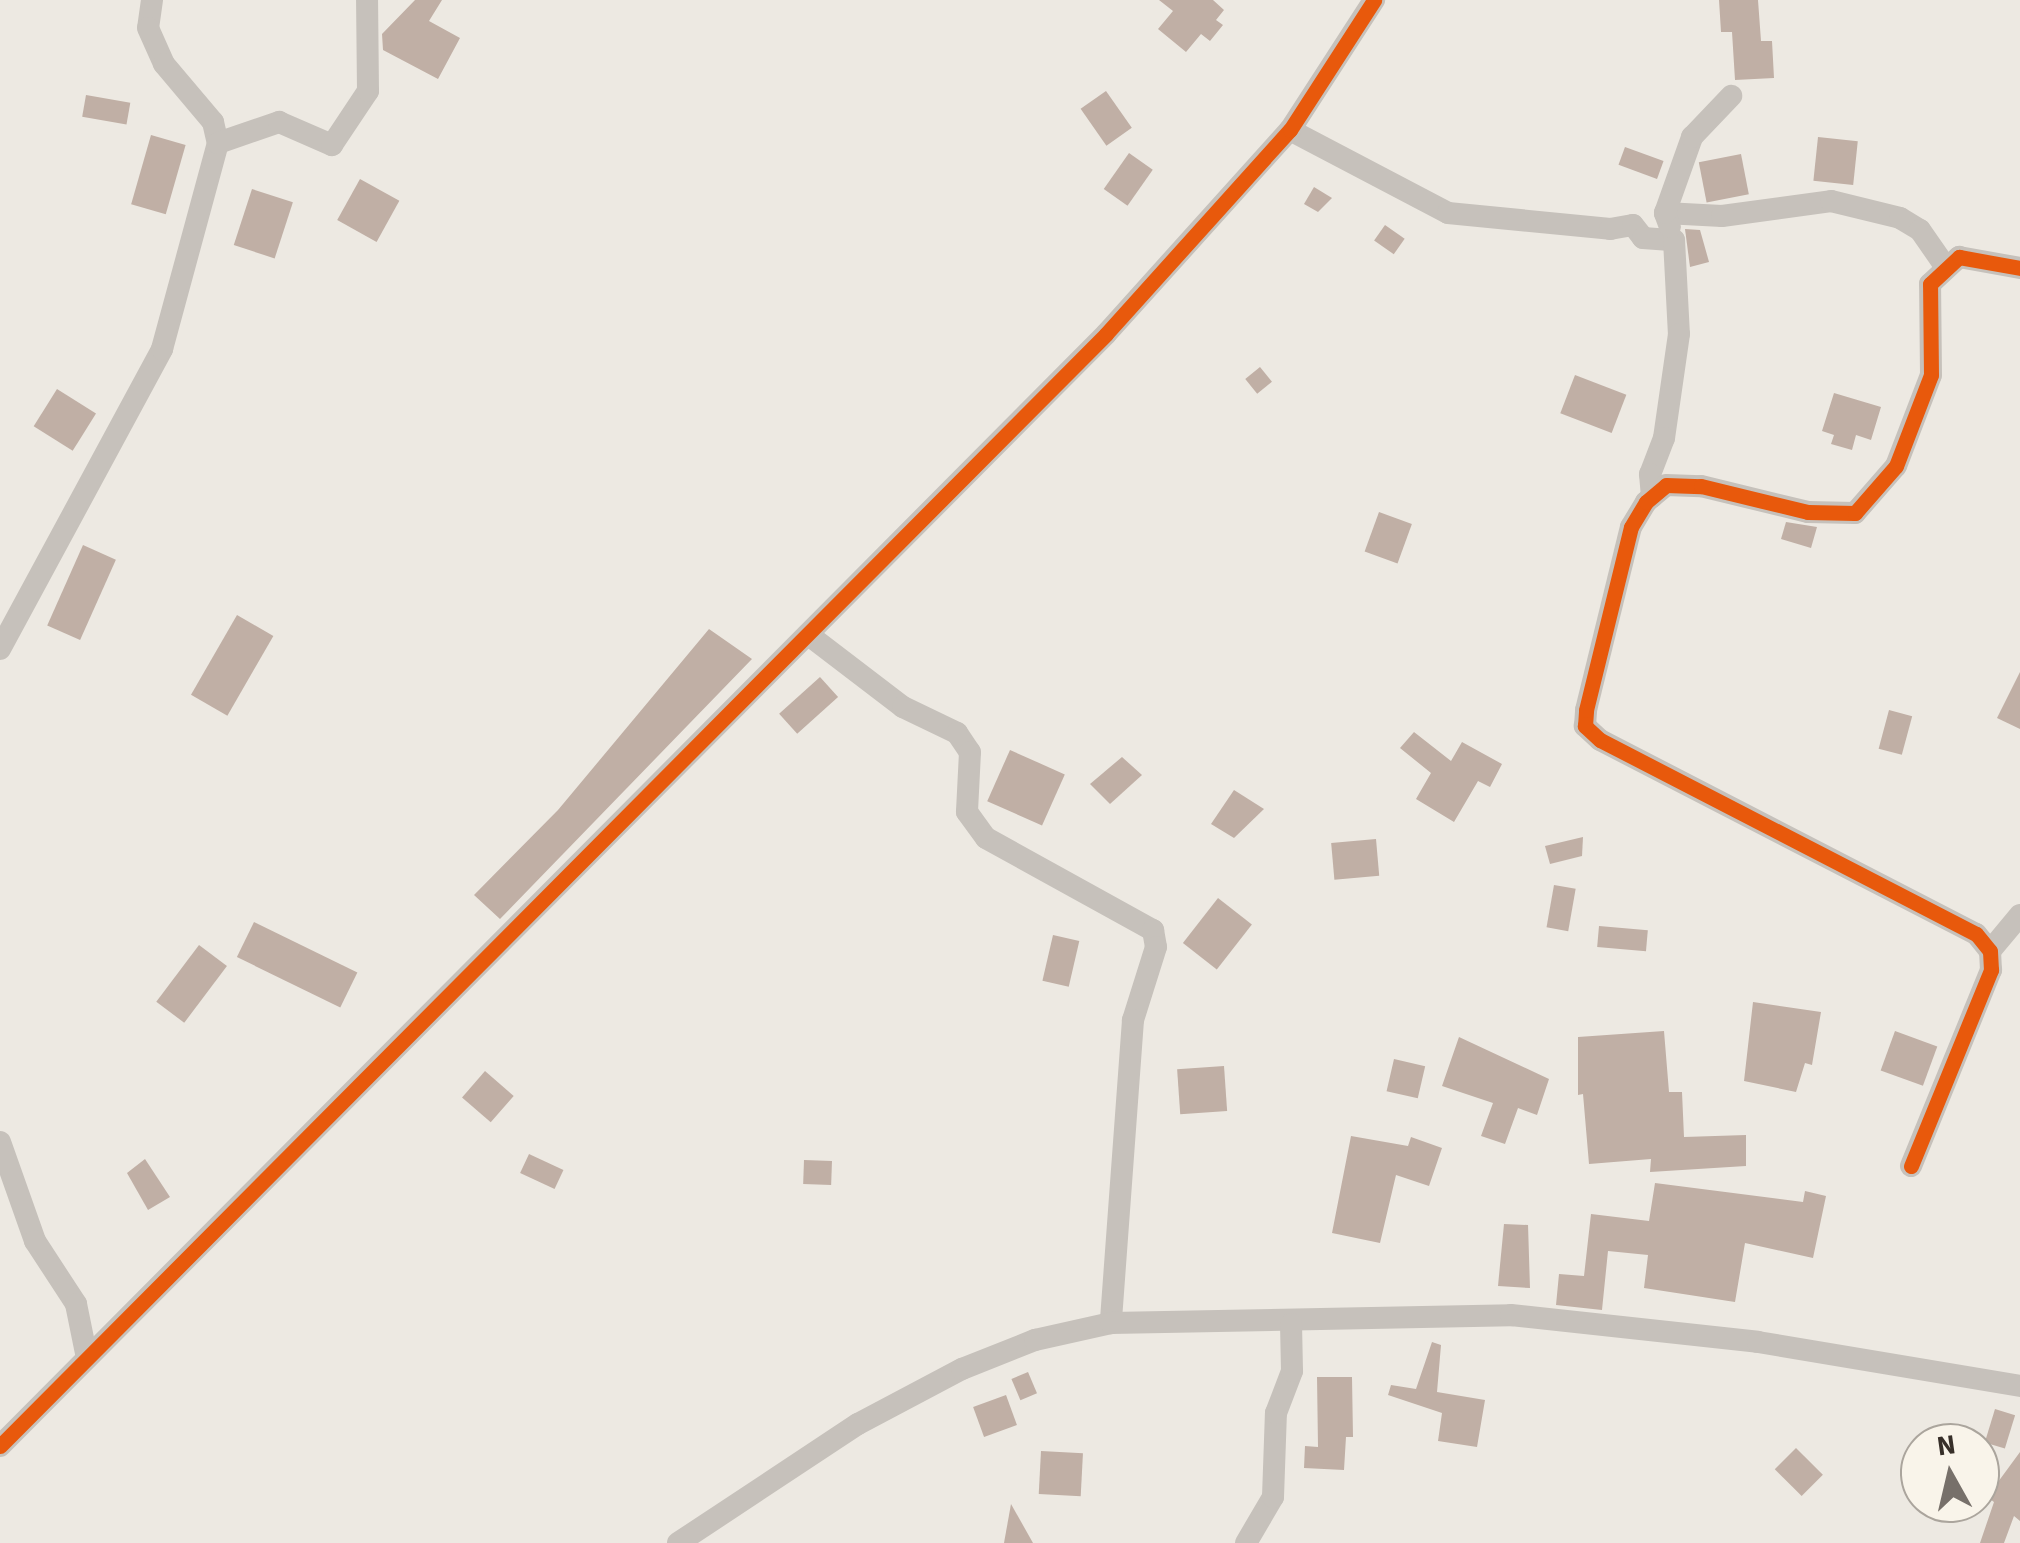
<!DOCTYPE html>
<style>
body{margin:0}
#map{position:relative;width:2020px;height:1543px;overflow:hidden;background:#ede9e2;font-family:"Source Sans 3",sans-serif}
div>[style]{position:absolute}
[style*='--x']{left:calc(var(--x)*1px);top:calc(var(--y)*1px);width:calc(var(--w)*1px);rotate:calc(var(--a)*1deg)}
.building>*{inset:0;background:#c0afa5;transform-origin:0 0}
.minor>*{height:22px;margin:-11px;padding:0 11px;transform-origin:11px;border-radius:11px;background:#c6c1bb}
.cycleway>*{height:15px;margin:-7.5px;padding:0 7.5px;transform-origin:7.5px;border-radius:7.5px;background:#e8590c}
span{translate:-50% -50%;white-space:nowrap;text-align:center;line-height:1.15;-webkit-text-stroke:10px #f9f4ea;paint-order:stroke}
.north{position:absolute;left:1900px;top:1423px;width:100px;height:100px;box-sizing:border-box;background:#f9f4ea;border:2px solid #aba59d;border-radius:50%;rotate:352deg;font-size:28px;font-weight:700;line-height:40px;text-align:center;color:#372f29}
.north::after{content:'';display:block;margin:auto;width:35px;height:45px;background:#77706a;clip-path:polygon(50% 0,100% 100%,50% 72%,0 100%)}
</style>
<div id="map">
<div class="building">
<div style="clip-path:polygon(415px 0,442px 0,429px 21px,460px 38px,438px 79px,383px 50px,382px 34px)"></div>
<div style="clip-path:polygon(1159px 0,1213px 0,1224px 10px,1216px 20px,1223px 25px,1210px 41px,1201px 34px,1186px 52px,1158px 29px,1173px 11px)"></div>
<div style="clip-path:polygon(1719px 0,1758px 0,1761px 41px,1772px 41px,1774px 78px,1735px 80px,1732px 32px,1721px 32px)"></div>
<div style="left:1106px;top:91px;width:45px;height:31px;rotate:55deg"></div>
<div style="left:86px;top:95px;width:45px;height:22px;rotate:10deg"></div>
<div style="left:151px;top:135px;width:36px;height:72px;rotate:16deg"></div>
<div style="left:1818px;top:137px;width:40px;height:44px;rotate:6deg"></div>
<div style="left:1625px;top:147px;width:41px;height:19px;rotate:20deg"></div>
<div style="left:1129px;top:153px;width:29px;height:44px;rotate:35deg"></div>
<div style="left:1741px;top:154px;width:41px;height:43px;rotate:79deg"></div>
<div style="left:360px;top:179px;width:45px;height:47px;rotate:29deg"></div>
<div style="clip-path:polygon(1314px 187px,1332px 198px,1318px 212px,1304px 204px)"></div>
<div style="left:252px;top:189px;width:43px;height:59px;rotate:18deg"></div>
<div style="left:1385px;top:225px;width:24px;height:19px;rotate:35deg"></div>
<div style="clip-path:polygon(1685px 229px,1700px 230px,1709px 262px,1690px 267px)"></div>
<div style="left:1260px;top:367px;width:19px;height:19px;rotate:51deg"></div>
<div style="left:1575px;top:375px;width:55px;height:41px;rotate:21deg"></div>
<div style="left:57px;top:389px;width:46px;height:44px;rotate:32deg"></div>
<div style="clip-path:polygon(1834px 393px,1881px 407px,1871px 440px,1856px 435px,1852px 450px,1831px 444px,1834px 435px,1822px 431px)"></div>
<div style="left:1379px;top:512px;width:35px;height:42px;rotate:20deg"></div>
<div style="clip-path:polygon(1786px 522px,1817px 527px,1811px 548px,1781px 539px)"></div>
<div style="left:83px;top:545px;width:36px;height:88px;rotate:24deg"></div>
<div style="left:237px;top:615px;width:42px;height:92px;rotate:30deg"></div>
<div style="clip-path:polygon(709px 629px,752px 659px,500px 919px,474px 895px,558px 810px)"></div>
<div style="clip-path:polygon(2020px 672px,2020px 729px,1997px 718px)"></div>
<div style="left:820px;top:677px;width:27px;height:55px;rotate:48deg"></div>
<div style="left:1889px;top:710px;width:24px;height:40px;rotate:15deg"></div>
<div style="clip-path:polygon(1414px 732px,1451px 761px,1462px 742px,1502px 764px,1490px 787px,1478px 781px,1454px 822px,1416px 799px,1431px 773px,1400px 748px)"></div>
<div style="left:1010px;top:750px;width:60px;height:56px;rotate:24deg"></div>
<div style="clip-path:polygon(1122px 757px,1142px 775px,1110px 804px,1090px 784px)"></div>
<div style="clip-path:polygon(1234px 790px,1264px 809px,1234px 838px,1211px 824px)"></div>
<div style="clip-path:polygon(1583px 837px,1582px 856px,1550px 864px,1545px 846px)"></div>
<div style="left:1376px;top:839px;width:37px;height:45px;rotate:85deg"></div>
<div style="left:1554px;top:885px;width:22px;height:43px;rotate:10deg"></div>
<div style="left:1218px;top:898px;width:43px;height:57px;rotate:38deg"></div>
<div style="left:254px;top:922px;width:115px;height:39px;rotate:26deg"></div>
<div style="left:1599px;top:926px;width:49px;height:21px;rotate:5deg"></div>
<div style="left:1053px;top:935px;width:27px;height:47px;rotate:13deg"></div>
<div style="left:199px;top:945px;width:35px;height:71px;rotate:37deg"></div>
<div style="clip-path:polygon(1753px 1002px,1821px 1012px,1812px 1065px,1805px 1063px,1796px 1092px,1744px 1081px)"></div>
<div style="clip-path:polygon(1664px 1031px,1669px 1092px,1682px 1092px,1684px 1137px,1746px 1135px,1746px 1166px,1650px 1172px,1651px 1159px,1589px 1164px,1583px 1094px,1578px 1095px,1578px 1037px)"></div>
<div style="left:1895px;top:1031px;width:45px;height:42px;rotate:20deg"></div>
<div style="clip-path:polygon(1459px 1037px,1549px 1079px,1537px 1115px,1518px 1108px,1505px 1144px,1481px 1136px,1493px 1103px,1442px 1086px)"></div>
<div style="left:1394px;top:1059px;width:32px;height:33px;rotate:13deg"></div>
<div style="left:1224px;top:1066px;width:45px;height:47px;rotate:86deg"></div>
<div style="left:485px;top:1071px;width:38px;height:35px;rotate:41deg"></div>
<div style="clip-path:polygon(1351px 1136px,1408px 1146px,1411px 1137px,1442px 1148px,1429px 1186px,1396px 1175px,1380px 1243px,1332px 1233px)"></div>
<div style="left:529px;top:1154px;width:38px;height:21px;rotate:25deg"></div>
<div style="clip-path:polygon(145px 1159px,170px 1197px,148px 1210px,127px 1173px)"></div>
<div style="left:804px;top:1160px;width:28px;height:24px;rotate:2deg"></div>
<div style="clip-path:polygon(1655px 1183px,1803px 1202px,1805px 1191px,1826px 1196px,1813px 1258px,1745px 1243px,1735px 1302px,1644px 1288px,1648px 1255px,1608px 1251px,1602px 1310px,1556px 1305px,1559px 1274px,1584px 1276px,1591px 1214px,1649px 1221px)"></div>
<div style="clip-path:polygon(1504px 1224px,1528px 1225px,1530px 1288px,1498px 1286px)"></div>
<div style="clip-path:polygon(1432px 1342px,1441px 1345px,1437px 1392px,1485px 1400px,1477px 1447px,1438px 1441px,1442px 1413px,1388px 1395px,1391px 1385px,1416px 1389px)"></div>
<div style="left:1028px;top:1372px;width:23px;height:18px;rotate:67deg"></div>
<div style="clip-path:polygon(1317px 1377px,1352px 1377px,1353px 1437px,1346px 1437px,1344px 1470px,1304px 1468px,1305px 1446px,1318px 1447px)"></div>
<div style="left:1006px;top:1395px;width:32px;height:35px;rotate:70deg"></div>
<div style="left:1995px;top:1409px;width:21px;height:35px;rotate:17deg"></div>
<div style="left:1796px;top:1448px;width:38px;height:30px;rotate:45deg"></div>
<div style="left:1041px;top:1451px;width:42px;height:43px;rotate:3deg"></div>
<div style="clip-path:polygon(2020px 1452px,2020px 1521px,2014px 1516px,2004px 1543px,1980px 1543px,1994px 1502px,1987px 1497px)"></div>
<div style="clip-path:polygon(1011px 1504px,1033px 1543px,1004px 1543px)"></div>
</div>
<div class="minor">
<div style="--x:152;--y:0;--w:28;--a:98"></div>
<div style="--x:148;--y:28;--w:39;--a:66"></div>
<div style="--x:164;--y:64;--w:76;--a:49.8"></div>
<div style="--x:213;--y:122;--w:22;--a:77"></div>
<div style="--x:1290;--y:130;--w:178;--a:27.7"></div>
<div style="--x:1448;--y:213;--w:163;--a:5.6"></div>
<div style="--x:1610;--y:229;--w:23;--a:-10"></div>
<div style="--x:1633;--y:225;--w:16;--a:52"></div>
<div style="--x:1643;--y:238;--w:31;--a:4"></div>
<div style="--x:1674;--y:240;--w:94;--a:87"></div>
<div style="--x:1679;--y:334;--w:105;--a:98.2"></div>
<div style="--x:1664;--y:438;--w:39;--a:111"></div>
<div style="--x:1650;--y:474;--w:23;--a:85"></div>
<div style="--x:1665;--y:213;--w:57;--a:3"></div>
<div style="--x:1722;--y:216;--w:110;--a:-7.8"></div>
<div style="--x:1831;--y:201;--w:71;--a:13.8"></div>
<div style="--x:1900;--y:218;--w:23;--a:31"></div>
<div style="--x:1920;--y:230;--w:44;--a:55.2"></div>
<div style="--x:1670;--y:227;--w:15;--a:-110"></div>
<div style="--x:1665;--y:213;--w:81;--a:-70.4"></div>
<div style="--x:1692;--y:137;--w:57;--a:-46.4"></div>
<div style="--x:810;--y:636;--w:117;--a:37.4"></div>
<div style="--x:903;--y:707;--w:60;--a:25.7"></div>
<div style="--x:957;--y:733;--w:23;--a:56"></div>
<div style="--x:970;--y:752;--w:60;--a:92.9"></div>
<div style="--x:967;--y:812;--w:32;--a:54"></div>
<div style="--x:986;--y:838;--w:191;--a:28.9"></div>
<div style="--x:1153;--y:930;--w:17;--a:80"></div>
<div style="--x:1156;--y:947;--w:77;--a:107.5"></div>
<div style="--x:1133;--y:1020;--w:304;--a:94.2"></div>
<div style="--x:0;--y:649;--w:341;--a:-61.6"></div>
<div style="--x:162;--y:349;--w:213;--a:-74.8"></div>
<div style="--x:218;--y:143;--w:65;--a:-19"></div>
<div style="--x:279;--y:122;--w:58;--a:23.5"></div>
<div style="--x:332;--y:145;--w:65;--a:-56.3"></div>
<div style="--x:368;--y:91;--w:91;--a:-90.6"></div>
<div style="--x:1990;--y:951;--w:47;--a:-50.2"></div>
<div style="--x:0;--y:1142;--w:105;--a:70.5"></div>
<div style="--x:35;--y:1241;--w:75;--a:56.9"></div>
<div style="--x:76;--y:1304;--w:55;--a:78.5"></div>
<div style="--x:1911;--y:1166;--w:212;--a:-67.8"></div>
<div style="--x:1991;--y:970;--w:19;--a:-93"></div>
<div style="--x:1990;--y:951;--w:22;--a:-129"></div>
<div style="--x:1976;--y:934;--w:423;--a:-152.7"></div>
<div style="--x:1600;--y:740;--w:21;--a:-137"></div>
<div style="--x:1585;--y:726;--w:16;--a:-86"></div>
<div style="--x:1586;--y:710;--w:188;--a:-76.2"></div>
<div style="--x:1631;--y:527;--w:29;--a:-59"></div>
<div style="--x:1646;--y:502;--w:26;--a:-40"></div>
<div style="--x:1666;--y:485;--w:35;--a:2"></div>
<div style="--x:1701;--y:486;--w:110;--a:13.7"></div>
<div style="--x:1808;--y:512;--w:47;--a:1.2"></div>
<div style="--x:1855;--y:513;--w:62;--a:-48.9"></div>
<div style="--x:1896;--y:466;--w:97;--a:-69"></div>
<div style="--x:1931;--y:375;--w:91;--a:-90.6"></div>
<div style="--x:1930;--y:284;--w:40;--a:-43"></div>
<div style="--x:1959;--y:257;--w:62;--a:10.2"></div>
<div style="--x:0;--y:1446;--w:1568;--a:-45.15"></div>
<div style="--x:1106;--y:334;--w:275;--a:-48"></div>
<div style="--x:1290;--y:130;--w:155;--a:-57.1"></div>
<div style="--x:678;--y:1543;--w:216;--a:-33.5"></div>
<div style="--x:858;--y:1424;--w:118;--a:-27.9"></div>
<div style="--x:962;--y:1369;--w:79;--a:-21.7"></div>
<div style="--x:1035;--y:1340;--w:78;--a:-12.6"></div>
<div style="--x:1111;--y:1323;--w:400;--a:-1.1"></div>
<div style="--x:1511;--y:1315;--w:248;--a:6.2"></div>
<div style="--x:1758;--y:1342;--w:266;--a:9.5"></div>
<div style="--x:1246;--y:1543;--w:53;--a:-59.6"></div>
<div style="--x:1273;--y:1497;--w:84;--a:-88"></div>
<div style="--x:1276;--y:1413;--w:45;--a:-69.1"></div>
<div style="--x:1292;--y:1371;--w:47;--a:-91.2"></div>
</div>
<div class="cycleway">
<div style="--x:1911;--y:1166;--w:212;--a:-67.8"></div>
<div style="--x:1991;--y:970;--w:19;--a:-93"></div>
<div style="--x:1990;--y:951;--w:22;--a:-129"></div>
<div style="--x:1976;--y:934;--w:423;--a:-152.7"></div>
<div style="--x:1600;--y:740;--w:21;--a:-137"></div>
<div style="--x:1585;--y:726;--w:16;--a:-86"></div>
<div style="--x:1586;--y:710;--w:188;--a:-76.2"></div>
<div style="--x:1631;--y:527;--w:29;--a:-59"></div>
<div style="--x:1646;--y:502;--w:26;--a:-40"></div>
<div style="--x:1666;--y:485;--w:35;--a:2"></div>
<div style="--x:1701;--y:486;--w:110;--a:13.7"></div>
<div style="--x:1808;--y:512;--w:47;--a:1.2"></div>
<div style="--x:1855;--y:513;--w:62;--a:-48.9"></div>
<div style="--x:1896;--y:466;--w:97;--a:-69"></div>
<div style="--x:1931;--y:375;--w:91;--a:-90.6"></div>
<div style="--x:1930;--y:284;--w:40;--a:-43"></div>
<div style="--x:1959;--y:257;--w:62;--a:10.2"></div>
<div style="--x:0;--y:1446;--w:1568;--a:-45.15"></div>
<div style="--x:1106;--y:334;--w:275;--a:-48"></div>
<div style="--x:1290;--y:130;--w:155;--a:-57.1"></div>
</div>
<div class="north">N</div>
</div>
